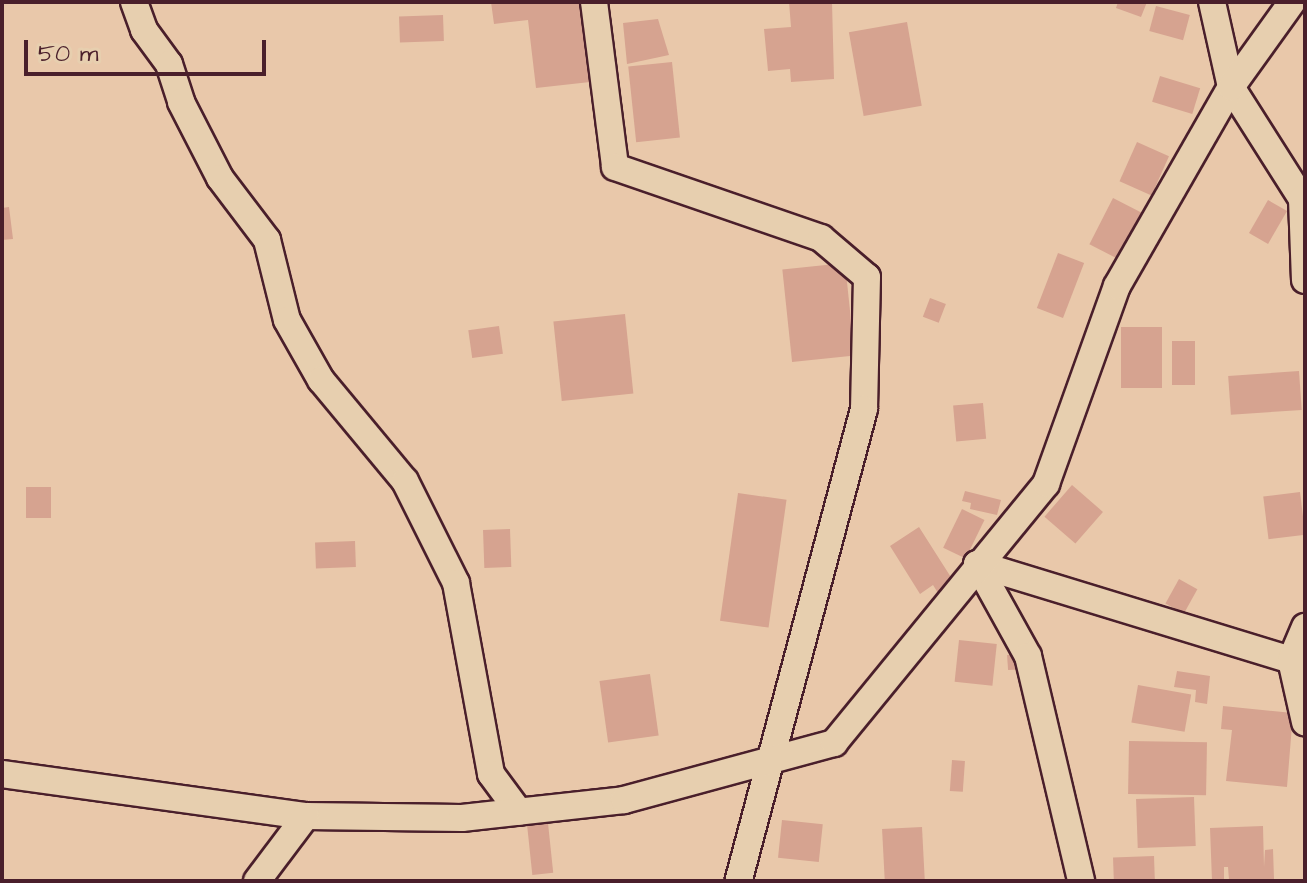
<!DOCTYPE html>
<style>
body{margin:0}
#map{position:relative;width:1307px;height:883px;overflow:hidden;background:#e9c8aa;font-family:"Architects Daughter",sans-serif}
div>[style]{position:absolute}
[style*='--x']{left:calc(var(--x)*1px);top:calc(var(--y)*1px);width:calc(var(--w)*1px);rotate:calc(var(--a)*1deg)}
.building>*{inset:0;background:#d6a390;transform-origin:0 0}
.roads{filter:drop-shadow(2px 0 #4a1f2b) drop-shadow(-2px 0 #4a1f2b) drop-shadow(0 2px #4a1f2b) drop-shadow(0 -2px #4a1f2b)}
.street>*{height:26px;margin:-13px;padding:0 13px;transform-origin:13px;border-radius:13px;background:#e7cfaf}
span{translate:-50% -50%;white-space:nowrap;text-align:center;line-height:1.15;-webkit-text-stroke:6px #e7cfaf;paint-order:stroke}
.frame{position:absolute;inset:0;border:4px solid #4a1f2b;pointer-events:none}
.scale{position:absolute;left:24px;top:40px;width:242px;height:36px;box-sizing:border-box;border:4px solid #4a1f2b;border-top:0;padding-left:10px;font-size:24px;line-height:28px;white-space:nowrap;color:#4a1f2b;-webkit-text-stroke:6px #e7cfaf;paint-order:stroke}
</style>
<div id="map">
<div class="building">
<div style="clip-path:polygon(491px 2px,581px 2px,590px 82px,536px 88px,528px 20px,494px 24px)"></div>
<div style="clip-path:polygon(789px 2px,832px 2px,834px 79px,791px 82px,790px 69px,768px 71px,764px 29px,791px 27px)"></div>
<div style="clip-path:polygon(1118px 2px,1147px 2px,1141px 17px,1116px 8px)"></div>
<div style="left:1156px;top:6px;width:35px;height:26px;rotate:15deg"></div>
<div style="left:443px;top:15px;width:26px;height:44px;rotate:88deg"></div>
<div style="clip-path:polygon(658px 19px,669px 55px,627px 64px,623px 23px)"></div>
<div style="left:907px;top:22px;width:85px;height:59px;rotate:80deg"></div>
<div style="left:672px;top:62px;width:76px;height:44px;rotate:84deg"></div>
<div style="left:1160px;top:76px;width:42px;height:27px;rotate:17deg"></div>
<div style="left:1137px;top:142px;width:35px;height:43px;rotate:24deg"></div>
<div style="left:1113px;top:198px;width:35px;height:52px;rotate:27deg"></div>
<div style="left:1268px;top:200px;width:22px;height:38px;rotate:30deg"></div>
<div style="clip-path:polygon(9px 207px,13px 239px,2px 240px,2px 208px)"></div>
<div style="left:1058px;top:253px;width:28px;height:59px;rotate:21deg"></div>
<div style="left:845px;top:263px;width:93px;height:63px;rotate:84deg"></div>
<div style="left:930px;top:298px;width:17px;height:20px;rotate:21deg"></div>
<div style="left:625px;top:314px;width:80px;height:72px;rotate:84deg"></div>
<div style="left:499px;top:326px;width:28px;height:31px;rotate:82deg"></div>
<div style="left:1121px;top:327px;width:41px;height:61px"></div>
<div style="left:1172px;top:341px;width:23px;height:44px"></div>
<div style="left:1299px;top:371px;width:39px;height:71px;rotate:86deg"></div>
<div style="left:983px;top:403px;width:36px;height:30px;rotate:85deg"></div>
<div style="left:1072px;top:485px;width:41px;height:42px;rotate:41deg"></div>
<div style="left:26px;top:487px;width:25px;height:31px"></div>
<div style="clip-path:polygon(965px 491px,1001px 500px,997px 515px,970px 509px,971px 503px,962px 501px)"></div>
<div style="left:1300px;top:492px;width:43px;height:37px;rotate:83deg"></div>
<div style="left:738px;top:493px;width:49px;height:129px;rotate:8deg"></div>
<div style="left:962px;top:509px;width:25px;height:43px;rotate:26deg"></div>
<div style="clip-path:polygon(919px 527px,954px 582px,938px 593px,933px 585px,920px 594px,890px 546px)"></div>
<div style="left:510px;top:529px;width:38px;height:27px;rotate:88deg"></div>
<div style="left:355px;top:541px;width:26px;height:40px;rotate:88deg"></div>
<div style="left:1179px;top:579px;width:21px;height:28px;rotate:29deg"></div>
<div style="left:959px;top:640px;width:38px;height:42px;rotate:6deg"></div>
<div style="left:1023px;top:654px;width:15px;height:16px;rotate:86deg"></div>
<div style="clip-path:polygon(1177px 671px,1210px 676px,1207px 704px,1195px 702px,1196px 690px,1174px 687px)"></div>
<div style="left:650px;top:674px;width:62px;height:51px;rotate:82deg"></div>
<div style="left:1138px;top:685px;width:54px;height:38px;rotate:10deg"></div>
<div style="clip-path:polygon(1223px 706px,1293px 713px,1287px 787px,1226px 781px,1232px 730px,1221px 729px)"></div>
<div style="left:1129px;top:741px;width:78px;height:53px;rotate:1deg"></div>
<div style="left:952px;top:760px;width:13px;height:31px;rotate:4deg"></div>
<div style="left:1194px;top:797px;width:49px;height:58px;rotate:88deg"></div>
<div style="left:782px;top:820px;width:41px;height:38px;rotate:6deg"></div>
<div style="left:548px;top:823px;width:50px;height:21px;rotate:84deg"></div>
<div style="clip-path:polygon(1263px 826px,1264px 867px,1265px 850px,1273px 849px,1274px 879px,1229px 880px,1228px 867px,1224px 867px,1224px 881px,1212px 881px,1210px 828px)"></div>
<div style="left:922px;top:827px;width:54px;height:40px;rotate:87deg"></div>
<div style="left:1154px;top:856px;width:25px;height:41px;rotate:88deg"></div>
</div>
<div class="roads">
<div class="street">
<div style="--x:134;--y:2;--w:30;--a:70"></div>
<div style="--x:144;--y:30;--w:42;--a:53.7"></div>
<div style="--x:169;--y:64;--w:40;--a:72"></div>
<div style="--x:181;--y:102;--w:85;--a:62.8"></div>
<div style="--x:220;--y:178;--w:78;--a:52.8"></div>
<div style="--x:267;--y:240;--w:82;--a:76"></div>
<div style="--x:287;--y:320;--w:69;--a:60.5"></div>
<div style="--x:321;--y:380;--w:131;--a:50.3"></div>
<div style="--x:405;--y:481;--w:114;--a:63.4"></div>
<div style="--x:456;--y:583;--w:194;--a:79.6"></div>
<div style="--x:491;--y:774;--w:47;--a:53.6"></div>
<div style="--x:594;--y:2;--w:166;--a:82.7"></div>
<div style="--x:615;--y:167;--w:218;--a:19"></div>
<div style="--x:821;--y:238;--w:60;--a:40.3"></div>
<div style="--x:867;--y:277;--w:132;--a:91.3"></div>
<div style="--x:864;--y:409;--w:489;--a:104.9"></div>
<div style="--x:1212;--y:2;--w:87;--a:77.4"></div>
<div style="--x:1231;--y:87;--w:133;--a:57.6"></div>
<div style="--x:1302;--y:199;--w:81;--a:87.9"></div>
<div style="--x:977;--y:564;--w:328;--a:17"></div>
<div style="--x:1291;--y:660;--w:64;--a:77.3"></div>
<div style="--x:977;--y:564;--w:105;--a:61"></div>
<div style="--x:1028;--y:656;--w:231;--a:76.7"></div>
<div style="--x:1291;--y:660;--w:36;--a:-67"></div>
<div style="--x:2;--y:774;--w:307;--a:7.9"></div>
<div style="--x:306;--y:816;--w:156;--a:0.7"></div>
<div style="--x:462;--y:818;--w:163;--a:-6.3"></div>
<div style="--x:624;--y:800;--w:218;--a:-15.2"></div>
<div style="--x:834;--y:743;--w:335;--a:-50.7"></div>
<div style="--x:1046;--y:484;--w:210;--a:-70.3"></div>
<div style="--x:1117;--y:286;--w:229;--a:-60.2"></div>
<div style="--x:1231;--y:87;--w:105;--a:-54.3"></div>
<div style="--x:257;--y:881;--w:81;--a:-53"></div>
</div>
</div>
<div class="frame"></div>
<div class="scale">50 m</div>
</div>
